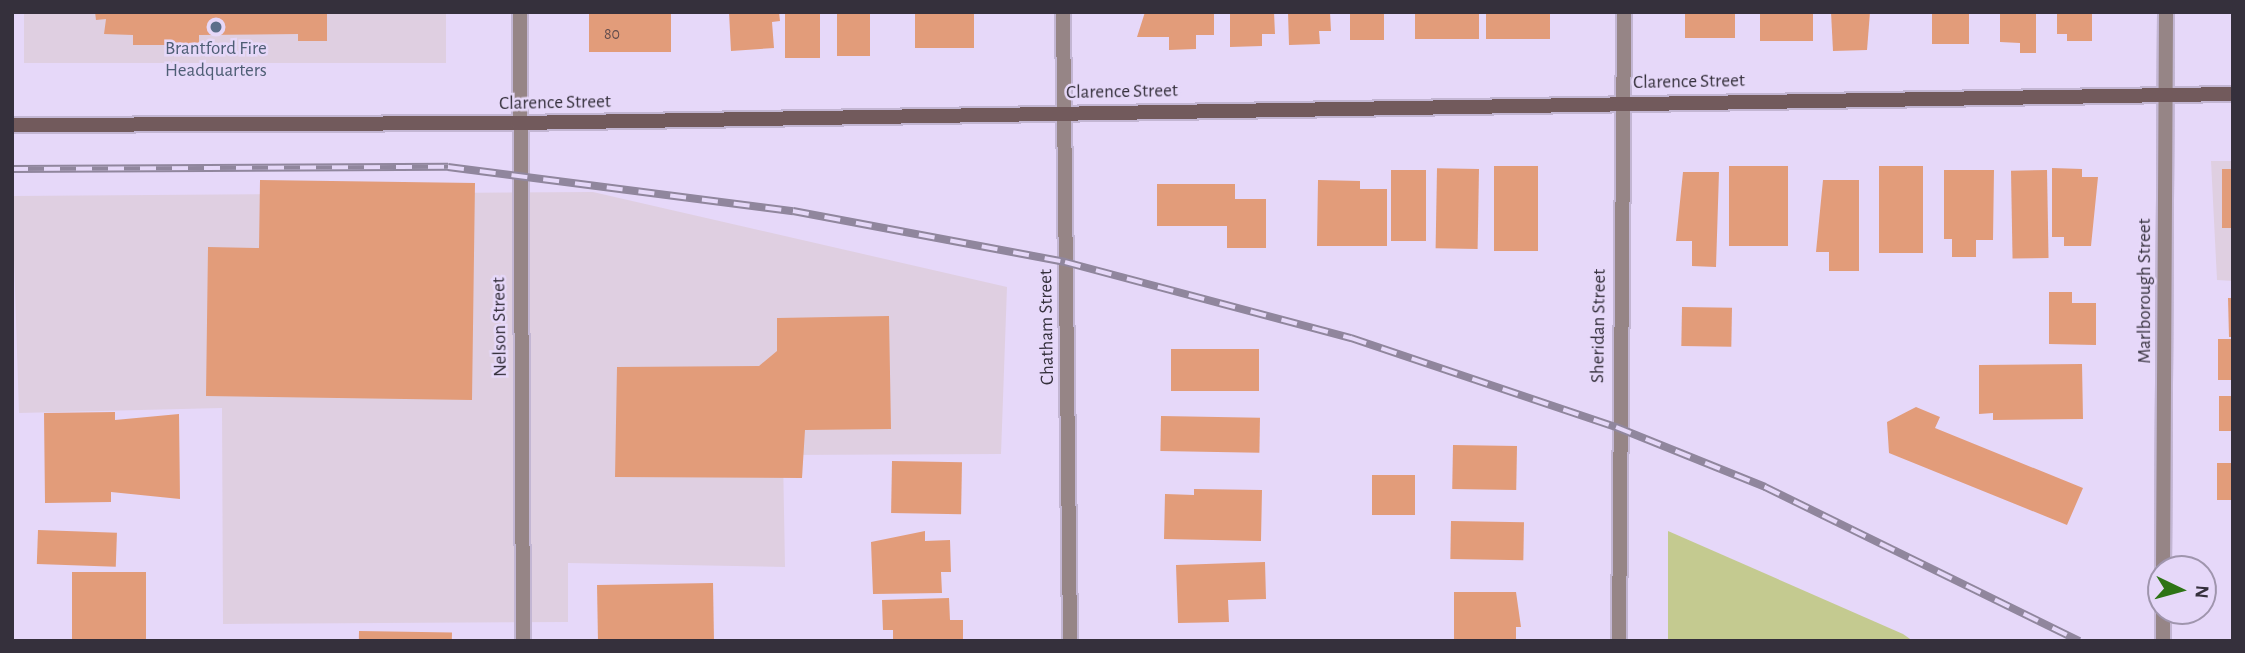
<!DOCTYPE html>
<style>
body{margin:0}
#map{position:relative;width:2245px;height:653px;overflow:hidden;background:#e6d8f9;font-family:"Alegreya Sans",sans-serif}
div>[style]{position:absolute}
[style*='--x']{left:calc(var(--x)*1px);top:calc(var(--y)*1px);width:calc(var(--w)*1px);rotate:calc(var(--a)*1deg)}
.commercial>*{inset:0;background:#dfcfe1;transform-origin:0 0}
.green>*{inset:0;background:#c4ca90}
.building>*{inset:0;background:#e29c7a;transform-origin:0 0}
.roads{filter:drop-shadow(2px 0 #c3b6d3) drop-shadow(-2px 0 #c3b6d3) drop-shadow(0 2px #c3b6d3) drop-shadow(0 -2px #c3b6d3)}
.street>*{height:14px;margin:-7px;padding:0 7px;transform-origin:7px;border-radius:7px;background:#968586}
.secondary>*{height:14px;margin:-7px;padding:0 7px;transform-origin:7px;border-radius:7px;background:#725a5c}
.rail>*{height:8px;margin-top:-4px;transform-origin:0;background:repeating-linear-gradient(90deg,#e6d8f9 0 16px,#90869d 0 32px);box-sizing:border-box;border-block:2px solid #90869d}
.dots>*{width:19px;height:19px;translate:-50% -50%;box-sizing:border-box;border:4px solid #e6d8f9;border-radius:50%}
span{translate:-50% -50%;white-space:nowrap;text-align:center;line-height:1.15;-webkit-text-stroke:5px #e6d8f9;paint-order:stroke}
.number-label{font-size:16px;color:#604b4c}
.number-label span{-webkit-text-stroke-width:0}
.service-label{font-size:19px;color:#4e5e75}
.street-label{font-size:19px;color:#35303c}
.frame{position:absolute;inset:0;border:14px solid #35303c;pointer-events:none}
.north{position:absolute;left:2147px;top:555px;width:70px;height:70px;box-sizing:border-box;background:#e6d8f9;border:2px solid #9f95ad;border-radius:50%;rotate:95deg;font-size:19px;font-weight:700;line-height:28px;text-align:center;color:#35303c}
.north::after{content:'';display:block;margin:auto;width:24px;height:32px;background:#2e7416;clip-path:polygon(50% 0,100% 100%,50% 72%,0 100%)}
</style>
<div id="map">
<div class="commercial">
<div style="left:24px;top:12px;width:422px;height:51px"></div>
<div style="clip-path:polygon(2211px 161px,2233px 161px,2233px 281px,2217px 280px)"></div>
<div style="clip-path:polygon(593px 192px,1007px 287px,1001px 454px,783px 455px,785px 567px,568px 563px,568px 622px,223px 624px,222px 408px,19px 413px,12px 196px)"></div>
</div>
<div class="green">
<div style="clip-path:polygon(1668px 531px,1903px 634px,1913px 641px,1668px 641px)"></div>
</div>
<div class="building">
<div style="clip-path:polygon(95px 12px,327px 12px,327px 41px,298px 41px,298px 34px,199px 35px,199px 45px,133px 45px,133px 35px,104px 34px,106px 19px,96px 20px)"></div>
<div style="left:589px;top:12px;width:82px;height:40px"></div>
<div style="clip-path:polygon(729px 12px,779px 12px,780px 21px,772px 22px,774px 48px,731px 51px)"></div>
<div style="left:785px;top:12px;width:35px;height:46px"></div>
<div style="left:837px;top:12px;width:33px;height:44px"></div>
<div style="left:915px;top:12px;width:59px;height:36px"></div>
<div style="clip-path:polygon(1145px 12px,1214px 12px,1214px 35px,1196px 35px,1196px 49px,1169px 50px,1169px 37px,1137px 37px)"></div>
<div style="clip-path:polygon(1230px 12px,1274px 12px,1275px 34px,1262px 34px,1262px 46px,1230px 47px)"></div>
<div style="clip-path:polygon(1288px 12px,1330px 12px,1331px 31px,1319px 31px,1320px 44px,1289px 45px)"></div>
<div style="left:1350px;top:12px;width:34px;height:28px"></div>
<div style="left:1415px;top:12px;width:64px;height:27px"></div>
<div style="left:1486px;top:12px;width:64px;height:27px"></div>
<div style="left:1685px;top:12px;width:50px;height:26px"></div>
<div style="left:1760px;top:12px;width:53px;height:29px"></div>
<div style="clip-path:polygon(1831px 12px,1870px 12px,1867px 50px,1833px 51px)"></div>
<div style="left:1932px;top:12px;width:37px;height:32px"></div>
<div style="clip-path:polygon(2000px 12px,2036px 12px,2036px 53px,2020px 53px,2020px 43px,2000px 42px)"></div>
<div style="clip-path:polygon(2057px 12px,2092px 12px,2092px 41px,2067px 41px,2067px 34px,2057px 34px)"></div>
<div style="left:1494px;top:166px;width:44px;height:85px"></div>
<div style="left:1729px;top:166px;width:59px;height:80px"></div>
<div style="left:1879px;top:166px;width:44px;height:87px"></div>
<div style="clip-path:polygon(2052px 168px,2082px 169px,2082px 177px,2098px 177px,2091px 246px,2064px 246px,2064px 237px,2052px 237px)"></div>
<div style="left:1479px;top:169px;width:80px;height:42px;rotate:91deg"></div>
<div style="left:2222px;top:169px;width:11px;height:59px"></div>
<div style="left:1391px;top:170px;width:35px;height:71px"></div>
<div style="clip-path:polygon(1944px 170px,1994px 170px,1993px 240px,1976px 240px,1976px 257px,1952px 257px,1952px 239px,1944px 239px)"></div>
<div style="left:2047px;top:170px;width:88px;height:36px;rotate:89deg"></div>
<div style="clip-path:polygon(1683px 172px,1719px 172px,1716px 267px,1692px 266px,1692px 241px,1676px 241px)"></div>
<div style="clip-path:polygon(260px 180px,475px 183px,472px 400px,206px 396px,208px 247px,259px 248px)"></div>
<div style="clip-path:polygon(1318px 180px,1360px 181px,1360px 189px,1387px 189px,1387px 246px,1317px 246px)"></div>
<div style="clip-path:polygon(1823px 180px,1859px 180px,1859px 271px,1829px 271px,1829px 252px,1816px 252px)"></div>
<div style="clip-path:polygon(1157px 184px,1235px 184px,1235px 199px,1266px 199px,1266px 248px,1227px 248px,1227px 226px,1157px 226px)"></div>
<div style="clip-path:polygon(2049px 292px,2072px 292px,2072px 303px,2096px 303px,2096px 345px,2049px 344px)"></div>
<div style="clip-path:polygon(2228px 298px,2233px 298px,2233px 337px,2229px 337px)"></div>
<div style="left:1682px;top:307px;width:50px;height:39px;rotate:1deg"></div>
<div style="clip-path:polygon(889px 316px,891px 429px,805px 430px,802px 478px,615px 477px,617px 367px,759px 366px,777px 351px,777px 318px)"></div>
<div style="left:2218px;top:339px;width:15px;height:41px"></div>
<div style="left:1259px;top:349px;width:42px;height:88px;rotate:90deg"></div>
<div style="clip-path:polygon(2082px 364px,2083px 419px,1993px 420px,1993px 413px,1979px 414px,1979px 365px)"></div>
<div style="left:2219px;top:396px;width:14px;height:35px"></div>
<div style="clip-path:polygon(1916px 407px,1940px 417px,1935px 428px,2083px 488px,2067px 525px,1889px 453px,1887px 422px)"></div>
<div style="clip-path:polygon(115px 412px,115px 420px,179px 414px,180px 499px,111px 492px,111px 502px,45px 503px,44px 413px)"></div>
<div style="left:1161px;top:416px;width:99px;height:35px;rotate:1deg"></div>
<div style="left:1453px;top:445px;width:64px;height:44px;rotate:1deg"></div>
<div style="left:892px;top:461px;width:70px;height:52px;rotate:1deg"></div>
<div style="left:2217px;top:463px;width:16px;height:37px"></div>
<div style="left:1372px;top:475px;width:43px;height:40px"></div>
<div style="clip-path:polygon(1194px 489px,1262px 490px,1261px 541px,1164px 539px,1165px 494px,1194px 495px)"></div>
<div style="left:1451px;top:521px;width:73px;height:38px;rotate:1deg"></div>
<div style="left:38px;top:530px;width:79px;height:34px;rotate:2deg"></div>
<div style="clip-path:polygon(925px 531px,925px 541px,950px 540px,951px 572px,941px 572px,942px 593px,873px 594px,871px 542px)"></div>
<div style="clip-path:polygon(1265px 562px,1266px 599px,1228px 600px,1229px 622px,1178px 623px,1176px 565px)"></div>
<div style="left:72px;top:572px;width:74px;height:69px"></div>
<div style="left:713px;top:583px;width:58px;height:116px;rotate:89deg"></div>
<div style="clip-path:polygon(1454px 592px,1516px 592px,1521px 627px,1516px 627px,1516px 640px,1454px 640px)"></div>
<div style="clip-path:polygon(949px 598px,950px 620px,963px 620px,963px 641px,893px 641px,893px 630px,883px 630px,882px 600px)"></div>
<div style="left:359px;top:631px;width:93px;height:10px;rotate:1deg"></div>
</div>
<div class="roads">
<div class="street">
<div style="--x:520;--y:12;--w:629;--a:89.73"></div>
<div style="--x:1063;--y:12;--w:629;--a:89.36"></div>
<div style="--x:2163;--y:569;--w:557;--a:-89.69"></div>
<div style="--x:1619;--y:641;--w:629;--a:-89.54"></div>
<div style="--x:2163;--y:641;--w:30;--a:-90"></div>
</div>
<div class="secondary">
<div style="--x:12;--y:125;--w:506;--a:-0.23"></div>
<div style="--x:518;--y:123;--w:1715;--a:-0.97"></div>
</div>
</div>
<div class="rail">
<div style="--x:12;--y:169;--w:436;--a:-0.3"></div>
<div style="--x:448;--y:167;--w:348;--a:7.3"></div>
<div style="--x:793;--y:211;--w:277;--a:10.6"></div>
<div style="--x:1065;--y:262;--w:296;--a:14.9"></div>
<div style="--x:1351;--y:338;--w:280;--a:18.6"></div>
<div style="--x:1616;--y:427;--w:161;--a:21.9"></div>
<div style="--x:1765;--y:487;--w:350;--a:26.1"></div>
</div>
<div class="dots">
<div style="left:216px;top:27px;background:#5c6f8a"></div>
</div>
<div class="number-label">
<span style="left:612px;top:34px">80</span>
</div>
<div class="service-label">
<span style="left:216px;top:60px">Brantford Fire<br>Headquarters</span>
</div>
<div class="street-label">
<span style="left:1689px;top:82px;rotate:-1deg">Clarence Street</span>
<span style="left:1122px;top:92px;rotate:-1deg">Clarence Street</span>
<span style="left:555px;top:103px;rotate:-1deg">Clarence Street</span>
<span style="left:2145px;top:291px;rotate:-90deg">Marlborough Street</span>
<span style="left:1599px;top:326px;rotate:-89deg">Sheridan Street</span>
<span style="left:500px;top:327px;rotate:-91deg">Nelson Street</span>
<span style="left:1047px;top:327px;rotate:-91deg">Chatham Street</span>
</div>
<div class="frame"></div>
<div class="north">N</div>
</div>
